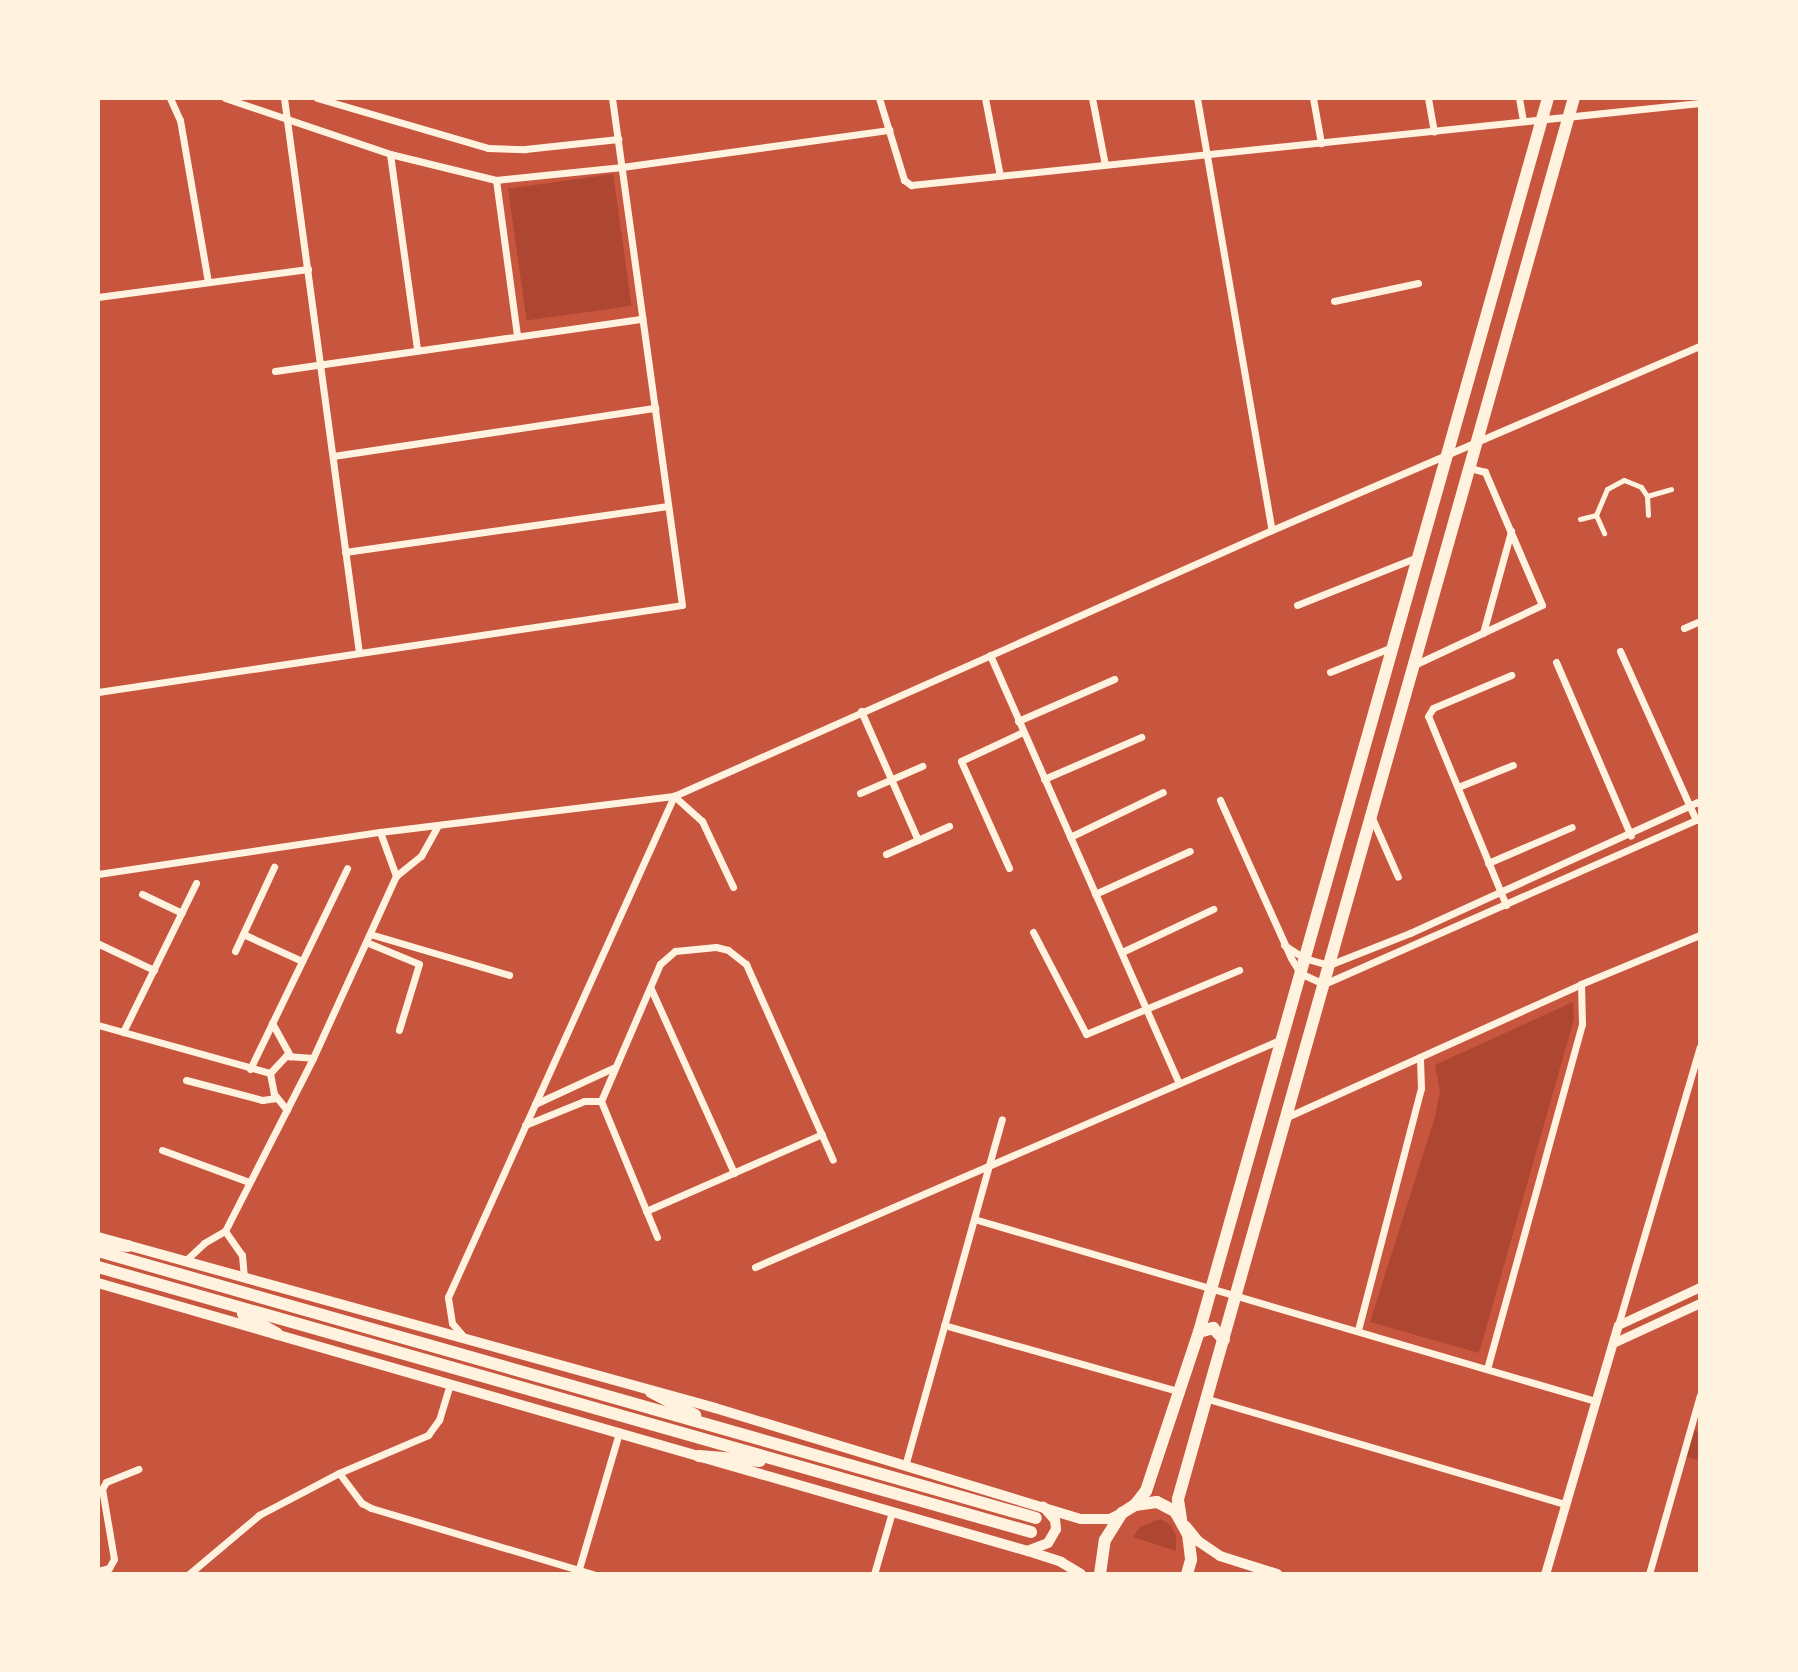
<!DOCTYPE html>
<style>
body{margin:0}
#map{position:relative;width:1798px;height:1672px;overflow:hidden;background:#c8553d;font-family:"Open Sans",sans-serif}
div>[style]{position:absolute}
[style*='--x']{left:calc(var(--x)*1px);top:calc(var(--y)*1px);width:calc(var(--w)*1px);rotate:calc(var(--a)*1deg)}
.green>*{inset:0;background:#ae4732;transform-origin:0 0}
.pedestrian>*{height:5px;margin:-2.5px;padding:0 2.5px;transform-origin:2.5px;border-radius:2.5px;background:#fff3e0}
.minor>*{height:7px;margin:-3.5px;padding:0 3.5px;transform-origin:3.5px;border-radius:3.5px;background:#fff3e0}
.tertiary>*{height:9px;margin:-4.5px;padding:0 4.5px;transform-origin:4.5px;border-radius:4.5px;background:#fff3e0}
.secondary>*{height:10px;margin:-5px;padding:0 5px;transform-origin:5px;border-radius:5px;background:#fff3e0}
.primary>*{height:12px;margin:-6px;padding:0 6px;transform-origin:6px;border-radius:6px;background:#fff3e0}
span{translate:-50% -50%;white-space:nowrap;text-align:center;line-height:1.15;-webkit-text-stroke:8px #fff3e0;paint-order:stroke}
.frame{position:absolute;inset:0;border:100px solid #fff3e0;pointer-events:none}
</style>
<div id="map">
<div class="green">
<div style="left:613px;top:174px;width:133px;height:106px;rotate:82deg"></div>
<div style="clip-path:polygon(1573px 1002px,1574px 1019px,1479px 1353px,1370px 1322px,1435px 1117px,1440px 1091px,1435px 1065px)"></div>
<div style="clip-path:polygon(1692px 1430px,1700px 1432px,1700px 1460px,1685px 1457px)"></div>
<div style="clip-path:polygon(1160px 1519px,1171px 1525px,1176px 1536px,1176px 1551px,1133px 1537px,1140px 1527px)"></div>
</div>
<div class="pedestrian">
<div style="--x:1647;--y:496;--w:19;--a:87"></div>
<div style="--x:1596;--y:515;--w:20;--a:66"></div>
<div style="--x:1580;--y:519;--w:16;--a:-14"></div>
<div style="--x:1596;--y:515;--w:28;--a:-67"></div>
<div style="--x:1607;--y:489;--w:19;--a:-28"></div>
<div style="--x:1624;--y:480;--w:18;--a:22"></div>
<div style="--x:1641;--y:487;--w:11;--a:56"></div>
<div style="--x:1647;--y:496;--w:25;--a:-16"></div>
</div>
<div class="minor">
<div style="--x:170;--y:98;--w:24;--a:66"></div>
<div style="--x:180;--y:120;--w:164;--a:80.2"></div>
<div style="--x:225;--y:98;--w:174;--a:18.7"></div>
<div style="--x:390;--y:154;--w:109;--a:13.8"></div>
<div style="--x:496;--y:180;--w:127;--a:-5.9"></div>
<div style="--x:622;--y:167;--w:270;--a:-7.9"></div>
<div style="--x:284;--y:98;--w:560;--a:82.3"></div>
<div style="--x:317;--y:98;--w:178;--a:16.3"></div>
<div style="--x:488;--y:148;--w:37;--a:2"></div>
<div style="--x:525;--y:149;--w:94;--a:-6.1"></div>
<div style="--x:879;--y:98;--w:86;--a:73"></div>
<div style="--x:904;--y:180;--w:9;--a:36"></div>
<div style="--x:911;--y:185;--w:793;--a:-5.93"></div>
<div style="--x:985;--y:98;--w:79;--a:79.1"></div>
<div style="--x:1092;--y:98;--w:68;--a:79"></div>
<div style="--x:1197;--y:98;--w:438;--a:80.2"></div>
<div style="--x:1313;--y:98;--w:46;--a:79.9"></div>
<div style="--x:1428;--y:98;--w:34;--a:80"></div>
<div style="--x:1519;--y:98;--w:23;--a:80"></div>
<div style="--x:390;--y:154;--w:197;--a:82.1"></div>
<div style="--x:496;--y:180;--w:156;--a:82.3"></div>
<div style="--x:98;--y:297;--w:212;--a:-7.6"></div>
<div style="--x:1334;--y:301;--w:86;--a:-12.1"></div>
<div style="--x:275;--y:371;--w:371;--a:-8.1"></div>
<div style="--x:333;--y:456;--w:326;--a:-8.5"></div>
<div style="--x:345;--y:552;--w:326;--a:-8.1"></div>
<div style="--x:1297;--y:605;--w:127;--a:-21.7"></div>
<div style="--x:1684;--y:628;--w:17;--a:-24"></div>
<div style="--x:1483;--y:633;--w:106;--a:-74.6"></div>
<div style="--x:1620;--y:651;--w:185;--a:65.8"></div>
<div style="--x:990;--y:655;--w:468;--a:66.2"></div>
<div style="--x:1556;--y:662;--w:189;--a:66.7"></div>
<div style="--x:1414;--y:665;--w:141;--a:-25.1"></div>
<div style="--x:1542;--y:605;--w:145;--a:-113.2"></div>
<div style="--x:1485;--y:472;--w:16;--a:-165"></div>
<div style="--x:1330;--y:672;--w:65;--a:-21.8"></div>
<div style="--x:98;--y:692;--w:590;--a:-8.47"></div>
<div style="--x:682;--y:605;--w:512;--a:-97.86"></div>
<div style="--x:861;--y:711;--w:141;--a:66.2"></div>
<div style="--x:1018;--y:721;--w:105;--a:-23.6"></div>
<div style="--x:1044;--y:779;--w:106;--a:-23.4"></div>
<div style="--x:1458;--y:787;--w:59;--a:-21.8"></div>
<div style="--x:860;--y:793;--w:68;--a:-23.5"></div>
<div style="--x:1220;--y:800;--w:173;--a:65.8"></div>
<div style="--x:1291;--y:958;--w:17;--a:59"></div>
<div style="--x:1300;--y:973;--w:26;--a:25"></div>
<div style="--x:1324;--y:984;--w:411;--a:-23.8"></div>
<div style="--x:1372;--y:818;--w:64;--a:66.2"></div>
<div style="--x:380;--y:832;--w:47;--a:70"></div>
<div style="--x:1070;--y:837;--w:103;--a:-25.8"></div>
<div style="--x:886;--y:854;--w:69;--a:-24"></div>
<div style="--x:1488;--y:863;--w:91;--a:-23.2"></div>
<div style="--x:1009;--y:868;--w:117;--a:-114.2"></div>
<div style="--x:961;--y:761;--w:68;--a:-25.1"></div>
<div style="--x:98;--y:874;--w:285;--a:-8.5"></div>
<div style="--x:380;--y:832;--w:296;--a:-7"></div>
<div style="--x:674;--y:796;--w:654;--a:-23.98"></div>
<div style="--x:1272;--y:530;--w:466;--a:-23.3"></div>
<div style="--x:142;--y:894;--w:44;--a:25.4"></div>
<div style="--x:1095;--y:894;--w:104;--a:-24.4"></div>
<div style="--x:1506;--y:905;--w:204;--a:-112.4"></div>
<div style="--x:1428;--y:716;--w:9;--a:-58"></div>
<div style="--x:1433;--y:708;--w:85;--a:-22.9"></div>
<div style="--x:1033;--y:932;--w:115;--a:62.5"></div>
<div style="--x:1086;--y:1034;--w:166;--a:-22.7"></div>
<div style="--x:243;--y:934;--w:65;--a:24.6"></div>
<div style="--x:370;--y:934;--w:145;--a:16.4"></div>
<div style="--x:366;--y:942;--w:57;--a:22.5"></div>
<div style="--x:419;--y:964;--w:69;--a:106.9"></div>
<div style="--x:99;--y:944;--w:61;--a:25.3"></div>
<div style="--x:1284;--y:945;--w:24;--a:33"></div>
<div style="--x:1304;--y:958;--w:26;--a:16"></div>
<div style="--x:1329;--y:965;--w:87;--a:-21.6"></div>
<div style="--x:1410;--y:933;--w:319;--a:-24.5"></div>
<div style="--x:235;--y:951;--w:93;--a:-65.1"></div>
<div style="--x:1122;--y:952;--w:101;--a:-25.3"></div>
<div style="--x:651;--y:989;--w:202;--a:65.7"></div>
<div style="--x:272;--y:1023;--w:38;--a:61"></div>
<div style="--x:98;--y:1025;--w:179;--a:15.6"></div>
<div style="--x:123;--y:1032;--w:166;--a:-63.9"></div>
<div style="--x:250;--y:1069;--w:223;--a:-64.2"></div>
<div style="--x:186;--y:1080;--w:79;--a:14.7"></div>
<div style="--x:262;--y:1100;--w:15;--a:-8"></div>
<div style="--x:535;--y:1104;--w:86;--a:-24.8"></div>
<div style="--x:287;--y:1110;--w:21;--a:-129"></div>
<div style="--x:274;--y:1094;--w:21;--a:-101"></div>
<div style="--x:270;--y:1073;--w:23;--a:-47"></div>
<div style="--x:286;--y:1056;--w:27;--a:4"></div>
<div style="--x:1287;--y:1117;--w:323;--a:-24.3"></div>
<div style="--x:1581;--y:984;--w:129;--a:-22.4"></div>
<div style="--x:525;--y:1125;--w:64;--a:-22.1"></div>
<div style="--x:584;--y:1101;--w:17;--a:0"></div>
<div style="--x:162;--y:1150;--w:93;--a:20.2"></div>
<div style="--x:646;--y:1211;--w:192;--a:-23.6"></div>
<div style="--x:974;--y:1219;--w:647;--a:16.33"></div>
<div style="--x:225;--y:1231;--w:29;--a:55"></div>
<div style="--x:242;--y:1255;--w:23;--a:85"></div>
<div style="--x:657;--y:1237;--w:147;--a:-112.4"></div>
<div style="--x:601;--y:1101;--w:149;--a:-66.7"></div>
<div style="--x:660;--y:964;--w:20;--a:-41"></div>
<div style="--x:675;--y:951;--w:41;--a:-5.6"></div>
<div style="--x:716;--y:947;--w:12;--a:14"></div>
<div style="--x:728;--y:950;--w:23;--a:38"></div>
<div style="--x:746;--y:964;--w:214;--a:66.1"></div>
<div style="--x:185;--y:1261;--w:26;--a:-43"></div>
<div style="--x:204;--y:1243;--w:24;--a:-30"></div>
<div style="--x:225;--y:1231;--w:194;--a:-63"></div>
<div style="--x:313;--y:1058;--w:200;--a:-65.5"></div>
<div style="--x:396;--y:876;--w:32;--a:-39"></div>
<div style="--x:421;--y:856;--w:33;--a:-61"></div>
<div style="--x:755;--y:1267;--w:574;--a:-23.4"></div>
<div style="--x:944;--y:1325;--w:246;--a:15.8"></div>
<div style="--x:1618;--y:1325;--w:290;--a:-73.6"></div>
<div style="--x:1358;--y:1330;--w:250;--a:-75.4"></div>
<div style="--x:1421;--y:1088;--w:31;--a:-92"></div>
<div style="--x:464;--y:1337;--w:18;--a:-131"></div>
<div style="--x:452;--y:1323;--w:26;--a:-99"></div>
<div style="--x:448;--y:1297;--w:550;--a:-65.72"></div>
<div style="--x:674;--y:796;--w:38;--a:42"></div>
<div style="--x:702;--y:821;--w:73;--a:64.8"></div>
<div style="--x:1487;--y:1369;--w:358;--a:-74.6"></div>
<div style="--x:1582;--y:1024;--w:40;--a:-91.4"></div>
<div style="--x:1208;--y:1399;--w:372;--a:16.4"></div>
<div style="--x:905;--y:1466;--w:360;--a:-74.4"></div>
<div style="--x:339;--y:1473;--w:38;--a:53"></div>
<div style="--x:362;--y:1503;--w:10;--a:29"></div>
<div style="--x:371;--y:1508;--w:232;--a:16.6"></div>
<div style="--x:98;--y:1571;--w:11;--a:-15"></div>
<div style="--x:109;--y:1568;--w:10;--a:-61"></div>
<div style="--x:114;--y:1559;--w:71;--a:-99.7"></div>
<div style="--x:102;--y:1489;--w:8;--a:-60"></div>
<div style="--x:106;--y:1482;--w:35;--a:-22"></div>
<div style="--x:578;--y:1572;--w:145;--a:-73.6"></div>
<div style="--x:189;--y:1574;--w:92;--a:-40.1"></div>
<div style="--x:259;--y:1515;--w:90;--a:-27.7"></div>
<div style="--x:339;--y:1473;--w:97;--a:-23.1"></div>
<div style="--x:428;--y:1435;--w:19;--a:-54"></div>
<div style="--x:439;--y:1420;--w:37;--a:-73"></div>
<div style="--x:874;--y:1574;--w:65;--a:-73.8"></div>
<div style="--x:1649;--y:1574;--w:186;--a:-74.1"></div>
</div>
<div class="tertiary">
<div style="--x:1613;--y:1343;--w:96;--a:-24.7"></div>
<div style="--x:1545;--y:1574;--w:259;--a:-73.7"></div>
<div style="--x:1618;--y:1325;--w:90;--a:-24.9"></div>
</div>
<div class="secondary">
<div style="--x:98;--y:1237;--w:640;--a:15.49"></div>
<div style="--x:715;--y:1408;--w:382;--a:16.9"></div>
<div style="--x:1081;--y:1519;--w:29;--a:0"></div>
<div style="--x:1110;--y:1519;--w:13;--a:-27"></div>
<div style="--x:98;--y:1283;--w:968;--a:16.08"></div>
<div style="--x:1028;--y:1551;--w:35;--a:18"></div>
<div style="--x:1061;--y:1562;--w:23;--a:31"></div>
<div style="--x:1186;--y:1526;--w:19;--a:51"></div>
<div style="--x:1198;--y:1541;--w:27;--a:34"></div>
<div style="--x:1220;--y:1556;--w:60;--a:17.5"></div>
<div style="--x:1030;--y:1550;--w:19;--a:-21"></div>
<div style="--x:1048;--y:1543;--w:16;--a:-60"></div>
<div style="--x:1056;--y:1529;--w:9;--a:-96"></div>
<div style="--x:1055;--y:1520;--w:18;--a:-131"></div>
</div>
<div class="primary">
<div style="--x:98;--y:1244;--w:30;--a:4"></div>
<div style="--x:98;--y:1251;--w:975;--a:15.89"></div>
<div style="--x:98;--y:1267;--w:970;--a:15.86"></div>
<div style="--x:243;--y:1314;--w:39;--a:30"></div>
<div style="--x:1199;--y:1332;--w:15;--a:-16"></div>
<div style="--x:1213;--y:1328;--w:16;--a:47"></div>
<div style="--x:651;--y:1392;--w:50;--a:27.6"></div>
<div style="--x:699;--y:1456;--w:61;--a:4.7"></div>
<div style="--x:1135;--y:1505;--w:18;--a:-52"></div>
<div style="--x:1146;--y:1491;--w:168;--a:-71.6"></div>
<div style="--x:1199;--y:1332;--w:1282;--a:-74.21"></div>
<div style="--x:1181;--y:1519;--w:20;--a:-99"></div>
<div style="--x:1178;--y:1499;--w:1456;--a:-74.22"></div>
<div style="--x:1100;--y:1574;--w:34;--a:-82"></div>
<div style="--x:1105;--y:1540;--w:32;--a:-58"></div>
<div style="--x:1122;--y:1513;--w:15;--a:-32"></div>
<div style="--x:1135;--y:1505;--w:22;--a:-8"></div>
<div style="--x:1157;--y:1502;--w:20;--a:27"></div>
<div style="--x:1175;--y:1511;--w:26;--a:61"></div>
<div style="--x:1188;--y:1534;--w:26;--a:83"></div>
<div style="--x:1191;--y:1560;--w:15;--a:106"></div>
</div>
<div class="frame"></div>
</div>
